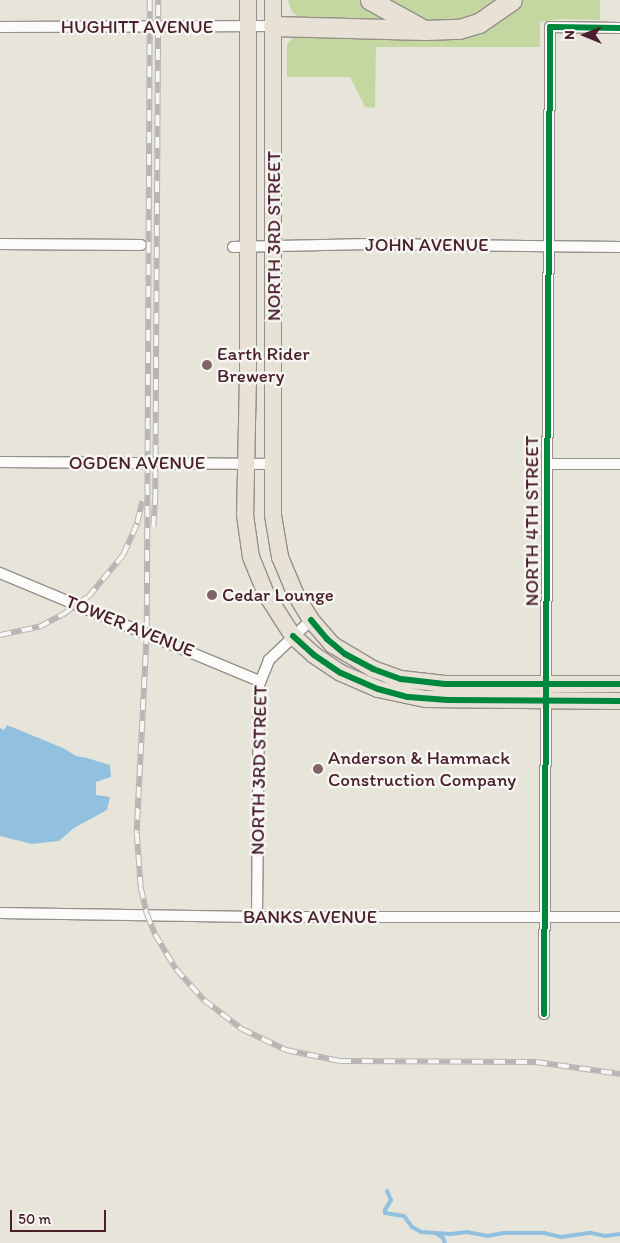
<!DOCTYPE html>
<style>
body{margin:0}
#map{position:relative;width:620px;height:1243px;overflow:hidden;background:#e7e5d9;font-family:Itim,sans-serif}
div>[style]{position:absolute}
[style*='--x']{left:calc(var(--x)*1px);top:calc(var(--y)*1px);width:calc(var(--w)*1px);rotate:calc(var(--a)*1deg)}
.green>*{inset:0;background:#c5d7a1}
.water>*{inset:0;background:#92c1e0}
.stream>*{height:4px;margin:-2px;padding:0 2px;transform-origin:2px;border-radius:2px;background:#92c1e0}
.roads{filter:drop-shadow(1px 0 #978f8b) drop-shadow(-1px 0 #978f8b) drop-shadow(0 1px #978f8b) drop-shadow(0 -1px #978f8b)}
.street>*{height:10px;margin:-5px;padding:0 5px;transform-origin:5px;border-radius:5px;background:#fbfbf9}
.primary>*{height:16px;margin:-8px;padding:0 8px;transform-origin:8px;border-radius:8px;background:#e7e2d5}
.highway>*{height:19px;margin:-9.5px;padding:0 9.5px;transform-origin:9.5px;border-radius:9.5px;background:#e7e2d5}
.rail>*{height:5.5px;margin-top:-2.75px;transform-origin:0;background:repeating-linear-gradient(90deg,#f6f6f2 0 11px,#b9b4b4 0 22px);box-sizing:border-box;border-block:1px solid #b9b4b4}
.cycleway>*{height:6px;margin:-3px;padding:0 3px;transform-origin:3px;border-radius:3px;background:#00873e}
.dots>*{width:14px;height:14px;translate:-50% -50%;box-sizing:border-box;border:2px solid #f6f6f2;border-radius:50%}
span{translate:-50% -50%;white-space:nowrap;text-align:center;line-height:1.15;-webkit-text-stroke:5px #f6f6f2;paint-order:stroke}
.street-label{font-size:19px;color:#4a1f2b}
.poi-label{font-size:19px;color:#4a1f2b}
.left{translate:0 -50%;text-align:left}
.north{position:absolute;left:560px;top:10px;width:50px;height:50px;-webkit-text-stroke:4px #f6f6f2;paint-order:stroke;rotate:270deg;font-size:14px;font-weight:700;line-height:20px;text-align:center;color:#4a1f2b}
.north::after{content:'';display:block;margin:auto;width:18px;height:22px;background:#4a1f2b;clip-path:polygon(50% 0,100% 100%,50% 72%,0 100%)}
.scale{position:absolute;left:10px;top:1210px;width:96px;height:22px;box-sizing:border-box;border:2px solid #4a1f2b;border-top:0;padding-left:6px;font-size:15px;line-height:18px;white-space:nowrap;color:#4a1f2b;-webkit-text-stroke:4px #f6f6f2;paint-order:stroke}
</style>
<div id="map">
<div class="green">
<div style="clip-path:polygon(288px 0,359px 0,399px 23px,302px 19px,292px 12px)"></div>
<div style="clip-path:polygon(383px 0,499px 0,470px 18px,440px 22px,424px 20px)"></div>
<div style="clip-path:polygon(521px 0,600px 0,600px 20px,561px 19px,540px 22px,540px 47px,376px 47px,375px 108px,365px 107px,350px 77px,287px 77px,287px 45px,295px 34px,442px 35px,512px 9px)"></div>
</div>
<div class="water">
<div style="clip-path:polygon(7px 725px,63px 748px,76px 756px,87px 758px,110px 765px,111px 777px,96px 782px,96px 795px,110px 797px,107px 810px,74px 828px,59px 841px,32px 844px,0 836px,0 728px,4px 730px)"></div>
</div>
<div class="stream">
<div style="--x:387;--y:1191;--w:10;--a:66"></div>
<div style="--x:391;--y:1200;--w:12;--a:121"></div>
<div style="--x:385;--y:1210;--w:3;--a:90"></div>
<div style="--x:385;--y:1213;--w:19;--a:9"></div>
<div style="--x:404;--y:1216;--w:14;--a:54"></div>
<div style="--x:412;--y:1227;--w:10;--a:29"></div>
<div style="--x:421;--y:1232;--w:30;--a:4"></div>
<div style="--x:451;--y:1234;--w:16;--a:-7"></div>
<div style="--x:467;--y:1232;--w:20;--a:11"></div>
<div style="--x:487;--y:1236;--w:17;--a:-10"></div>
<div style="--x:504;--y:1233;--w:40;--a:0"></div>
<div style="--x:544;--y:1233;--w:17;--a:13"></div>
<div style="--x:561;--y:1237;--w:30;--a:-8"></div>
<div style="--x:591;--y:1233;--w:14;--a:12"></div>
<div style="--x:605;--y:1236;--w:15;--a:-8"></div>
<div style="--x:437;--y:1234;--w:7;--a:34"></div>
<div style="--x:443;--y:1238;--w:5;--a:68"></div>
</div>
<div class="roads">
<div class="street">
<div style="--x:0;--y:27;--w:273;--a:-0.2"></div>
<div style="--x:0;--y:244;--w:141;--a:0.4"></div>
<div style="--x:233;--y:247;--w:136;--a:-1.3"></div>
<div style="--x:369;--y:244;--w:251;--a:0.7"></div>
<div style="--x:0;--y:462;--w:274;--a:0.4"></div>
<div style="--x:547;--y:464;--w:73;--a:0"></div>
<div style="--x:0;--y:573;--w:282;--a:22.6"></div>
<div style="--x:0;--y:913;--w:257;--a:0.9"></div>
<div style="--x:257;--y:917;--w:363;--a:0"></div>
<div style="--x:257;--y:917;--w:232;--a:-89.5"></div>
<div style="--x:259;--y:685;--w:27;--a:-68"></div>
<div style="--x:269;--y:660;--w:58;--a:-43.6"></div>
<div style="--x:544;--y:1014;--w:987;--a:-89.65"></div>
<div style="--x:550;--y:27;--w:70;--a:0.8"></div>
</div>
<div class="primary">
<div style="--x:248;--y:0;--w:376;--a:90"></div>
<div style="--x:248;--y:376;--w:139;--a:91.2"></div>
<div style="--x:245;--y:515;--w:42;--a:81.9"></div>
<div style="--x:251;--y:557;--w:40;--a:68"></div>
<div style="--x:266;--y:594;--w:50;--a:57.3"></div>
<div style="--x:293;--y:636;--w:28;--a:42"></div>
<div style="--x:314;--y:655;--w:32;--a:34"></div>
<div style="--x:341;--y:673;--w:40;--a:23.4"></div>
<div style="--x:378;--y:689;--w:48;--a:12"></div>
<div style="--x:425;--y:699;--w:195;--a:0.6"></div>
<div style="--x:273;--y:0;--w:515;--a:90"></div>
<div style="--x:273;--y:515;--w:43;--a:80.5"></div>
<div style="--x:280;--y:557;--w:41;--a:67.2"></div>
<div style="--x:296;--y:595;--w:29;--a:59"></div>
<div style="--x:311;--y:620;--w:33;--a:49"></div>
<div style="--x:333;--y:645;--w:47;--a:31"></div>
<div style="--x:373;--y:669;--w:30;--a:20"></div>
<div style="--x:401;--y:679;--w:44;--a:6.5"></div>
<div style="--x:445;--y:684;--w:175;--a:0"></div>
</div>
<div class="highway">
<div style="--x:370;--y:0;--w:56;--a:28.9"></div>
<div style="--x:273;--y:26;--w:152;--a:1.5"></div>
<div style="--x:425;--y:30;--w:34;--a:-2"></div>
<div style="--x:459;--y:29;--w:21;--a:-17"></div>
<div style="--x:479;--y:23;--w:40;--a:-34.9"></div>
</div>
</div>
<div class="rail">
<div style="--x:150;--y:0;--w:633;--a:90.27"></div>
<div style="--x:147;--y:633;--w:200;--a:92.9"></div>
<div style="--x:137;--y:833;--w:55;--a:85.8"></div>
<div style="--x:141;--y:888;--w:27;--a:77"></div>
<div style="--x:147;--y:914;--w:22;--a:68"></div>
<div style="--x:155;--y:934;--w:41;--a:59"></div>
<div style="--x:176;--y:969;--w:42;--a:47.9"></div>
<div style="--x:204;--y:1000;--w:48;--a:37.3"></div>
<div style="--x:242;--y:1029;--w:49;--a:25.5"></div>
<div style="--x:286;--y:1050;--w:55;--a:11.5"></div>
<div style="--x:340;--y:1061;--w:196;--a:0.3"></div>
<div style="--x:536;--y:1062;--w:85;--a:8.1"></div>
<div style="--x:153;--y:527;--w:27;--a:-86"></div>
<div style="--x:155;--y:500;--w:500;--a:-89.66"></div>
<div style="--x:0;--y:635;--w:40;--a:-12"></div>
<div style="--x:39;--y:627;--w:26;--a:-28"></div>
<div style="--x:62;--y:615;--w:32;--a:-35"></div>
<div style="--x:88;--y:597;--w:55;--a:-50.2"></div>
<div style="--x:123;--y:555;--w:35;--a:-66"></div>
<div style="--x:137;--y:523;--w:23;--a:-77"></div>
</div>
<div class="cycleway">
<div style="--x:311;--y:620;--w:25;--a:50"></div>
<div style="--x:327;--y:639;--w:23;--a:40"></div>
<div style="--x:345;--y:654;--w:32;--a:28"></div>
<div style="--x:373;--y:669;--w:30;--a:20"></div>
<div style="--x:401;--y:679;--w:44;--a:6.5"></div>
<div style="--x:445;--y:684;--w:175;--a:0"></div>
<div style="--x:293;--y:636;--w:28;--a:42"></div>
<div style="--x:314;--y:655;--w:32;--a:34"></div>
<div style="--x:341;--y:673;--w:40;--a:23.4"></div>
<div style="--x:378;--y:689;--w:31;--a:15"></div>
<div style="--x:408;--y:697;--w:40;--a:4.3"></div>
<div style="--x:448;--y:700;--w:172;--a:0.3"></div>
<div style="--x:544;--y:1014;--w:987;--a:-89.65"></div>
<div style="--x:550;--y:27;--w:70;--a:0.8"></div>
</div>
<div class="dots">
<div style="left:207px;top:365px;background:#816468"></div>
<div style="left:212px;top:595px;background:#816468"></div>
<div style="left:318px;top:769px;background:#816468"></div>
</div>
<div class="street-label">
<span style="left:137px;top:27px">HUGHITT AVENUE</span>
<span style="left:274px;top:236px;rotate:-90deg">NORTH 3RD STREET</span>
<span style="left:427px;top:245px">JOHN AVENUE</span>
<span style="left:137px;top:463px">OGDEN AVENUE</span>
<span style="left:532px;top:521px;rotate:-90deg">NORTH 4TH STREET</span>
<span style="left:130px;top:626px;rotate:22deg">TOWER AVENUE</span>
<span style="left:259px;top:770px;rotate:-89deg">NORTH 3RD STREET</span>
<span style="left:310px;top:917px">BANKS AVENUE</span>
</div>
<div class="poi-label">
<span class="left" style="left:217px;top:365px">Earth Rider<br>Brewery</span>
<span class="left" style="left:222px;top:595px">Cedar Lounge</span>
<span class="left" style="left:328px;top:769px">Anderson &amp; Hammack<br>Construction Company</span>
</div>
<div class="north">N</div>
<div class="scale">50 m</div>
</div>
